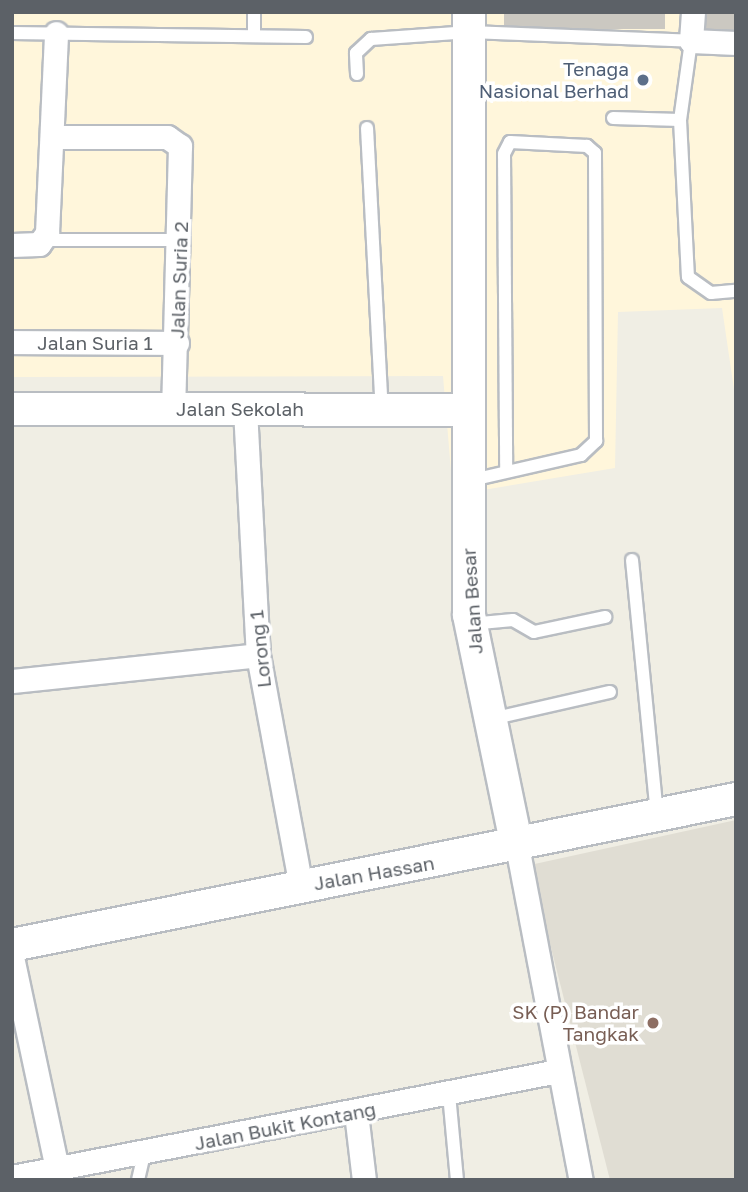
<!DOCTYPE html>
<style>
body{margin:0}
#map{position:relative;width:748px;height:1192px;overflow:hidden;background:#f0eee4;font-family:"Golos Text",sans-serif}
div>[style]{position:absolute}
[style*='--x']{left:calc(var(--x)*1px);top:calc(var(--y)*1px);width:calc(var(--w)*1px);rotate:calc(var(--a)*1deg)}
.commercial>*{inset:0;background:#fff6db}
.education>*{inset:0;background:#e0ddd3}
.building>*{inset:0;background:#cbc8c1;transform-origin:0 0}
.roads{filter:drop-shadow(2px 0 #b9bdc2) drop-shadow(-2px 0 #b9bdc2) drop-shadow(0 2px #b9bdc2) drop-shadow(0 -2px #b9bdc2)}
.lane>*{height:12px;margin:-6px;padding:0 6px;transform-origin:6px;border-radius:6px;background:#fff}
.street>*{height:23px;margin:-11.5px;padding:0 11.5px;transform-origin:11.5px;border-radius:11.5px;background:#fff}
.secondary>*{height:32px;margin:-16px;padding:0 16px;transform-origin:16px;border-radius:16px;background:#fff}
.dots>*{width:19px;height:19px;translate:-50% -50%;box-sizing:border-box;border:4px solid #fff;border-radius:50%}
span{translate:-50% -50%;white-space:nowrap;text-align:center;line-height:1.15;-webkit-text-stroke:7px #fff;paint-order:stroke}
.service-label{font-size:19px;color:#4e5e75}
.right{translate:-100% -50%;text-align:right}
.street-label{font-size:19px;color:#5c6167}
.education-label{font-size:19px;color:#785e54}
.frame{position:absolute;inset:0;border:14px solid #5c6167;pointer-events:none}
</style>
<div id="map">
<div class="commercial">
<div style="clip-path:polygon(12px 12px,736px 12px,736px 403px,722px 308px,618px 312px,615px 468px,453px 495px,443px 376px,12px 377px)"></div>
</div>
<div class="education">
<div style="clip-path:polygon(736px 820px,736px 1180px,610px 1180px,530px 865px)"></div>
</div>
<div class="building">
<div style="left:504px;top:12px;width:161px;height:17px"></div>
<div style="left:705px;top:12px;width:31px;height:21px"></div>
</div>
<div class="roads">
<div class="lane">
<div style="--x:12;--y:33;--w:294;--a:0.8"></div>
<div style="--x:254;--y:36;--w:24;--a:-90"></div>
<div style="--x:357;--y:74;--w:21;--a:-93"></div>
<div style="--x:356;--y:53;--w:21;--a:-43"></div>
<div style="--x:371;--y:39;--w:99;--a:-4"></div>
<div style="--x:470;--y:32;--w:221;--a:2.3"></div>
<div style="--x:691;--y:41;--w:80;--a:97.9"></div>
<div style="--x:680;--y:120;--w:157;--a:87.1"></div>
<div style="--x:688;--y:277;--w:28;--a:35"></div>
<div style="--x:711;--y:293;--w:25;--a:-5"></div>
<div style="--x:613;--y:118;--w:67;--a:1.7"></div>
<div style="--x:367;--y:128;--w:282;--a:87"></div>
<div style="--x:44;--y:240;--w:136;--a:0"></div>
<div style="--x:472;--y:480;--w:112;--a:-12.9"></div>
<div style="--x:581;--y:455;--w:21;--a:-43"></div>
<div style="--x:596;--y:441;--w:288;--a:-90.2"></div>
<div style="--x:595;--y:153;--w:11;--a:-139"></div>
<div style="--x:587;--y:146;--w:77;--a:-177"></div>
<div style="--x:510;--y:142;--w:13;--a:117"></div>
<div style="--x:504;--y:154;--w:317;--a:89.6"></div>
<div style="--x:632;--y:560;--w:254;--a:84.4"></div>
<div style="--x:470;--y:624;--w:43;--a:-5.3"></div>
<div style="--x:513;--y:620;--w:24;--a:30"></div>
<div style="--x:534;--y:632;--w:73;--a:-11.9"></div>
<div style="--x:491;--y:719;--w:122;--a:-12.8"></div>
<div style="--x:449;--y:1094;--w:86;--a:84.7"></div>
<div style="--x:138;--y:1180;--w:28;--a:-77"></div>
</div>
<div class="street">
<div style="--x:693;--y:12;--w:29;--a:94"></div>
<div style="--x:691;--y:41;--w:45;--a:2.5"></div>
<div style="--x:54;--y:137;--w:113;--a:0"></div>
<div style="--x:167;--y:137;--w:16;--a:35"></div>
<div style="--x:180;--y:146;--w:263;--a:91.5"></div>
<div style="--x:12;--y:245;--w:27;--a:-2"></div>
<div style="--x:39;--y:244;--w:14;--a:-54"></div>
<div style="--x:47;--y:233;--w:200;--a:-87.4"></div>
<div style="--x:12;--y:342;--w:165;--a:0.3"></div>
<div style="--x:245;--y:409;--w:246;--a:87"></div>
<div style="--x:258;--y:655;--w:235;--a:79.5"></div>
<div style="--x:12;--y:681;--w:247;--a:-6"></div>
<div style="--x:517;--y:846;--w:340;--a:79.2"></div>
<div style="--x:12;--y:957;--w:217;--a:78"></div>
<div style="--x:356;--y:1113;--w:67;--a:83.2"></div>
<div style="--x:12;--y:1177;--w:556;--a:-10.99"></div>
</div>
<div class="secondary">
<div style="--x:469;--y:12;--w:603;--a:90"></div>
<div style="--x:469;--y:615;--w:236;--a:78.3"></div>
<div style="--x:12;--y:409;--w:456;--a:0.1"></div>
<div style="--x:12;--y:945;--w:739;--a:-11.4"></div>
</div>
</div>
<div class="dots">
<div style="left:643px;top:80px;background:#5c6f8a"></div>
<div style="left:653px;top:1023px;background:#8d6e63"></div>
</div>
<div class="service-label">
<span class="right" style="left:629px;top:80px">Tenaga<br>Nasional Berhad</span>
</div>
<div class="street-label">
<span style="left:179px;top:280px;rotate:-88deg">Jalan Suria 2</span>
<span style="left:95px;top:343px">Jalan Suria 1</span>
<span style="left:240px;top:409px">Jalan Sekolah</span>
<span style="left:472px;top:601px;rotate:-94deg">Jalan Besar</span>
<span style="left:260px;top:649px;rotate:-96deg">Lorong 1</span>
<span style="left:374px;top:873px;rotate:-10deg">Jalan Hassan</span>
<span style="left:285px;top:1126px;rotate:-11deg">Jalan Bukit Kontang</span>
</div>
<div class="education-label">
<span class="right" style="left:639px;top:1023px">SK (P) Bandar<br>Tangkak</span>
</div>
<div class="frame"></div>
</div>
